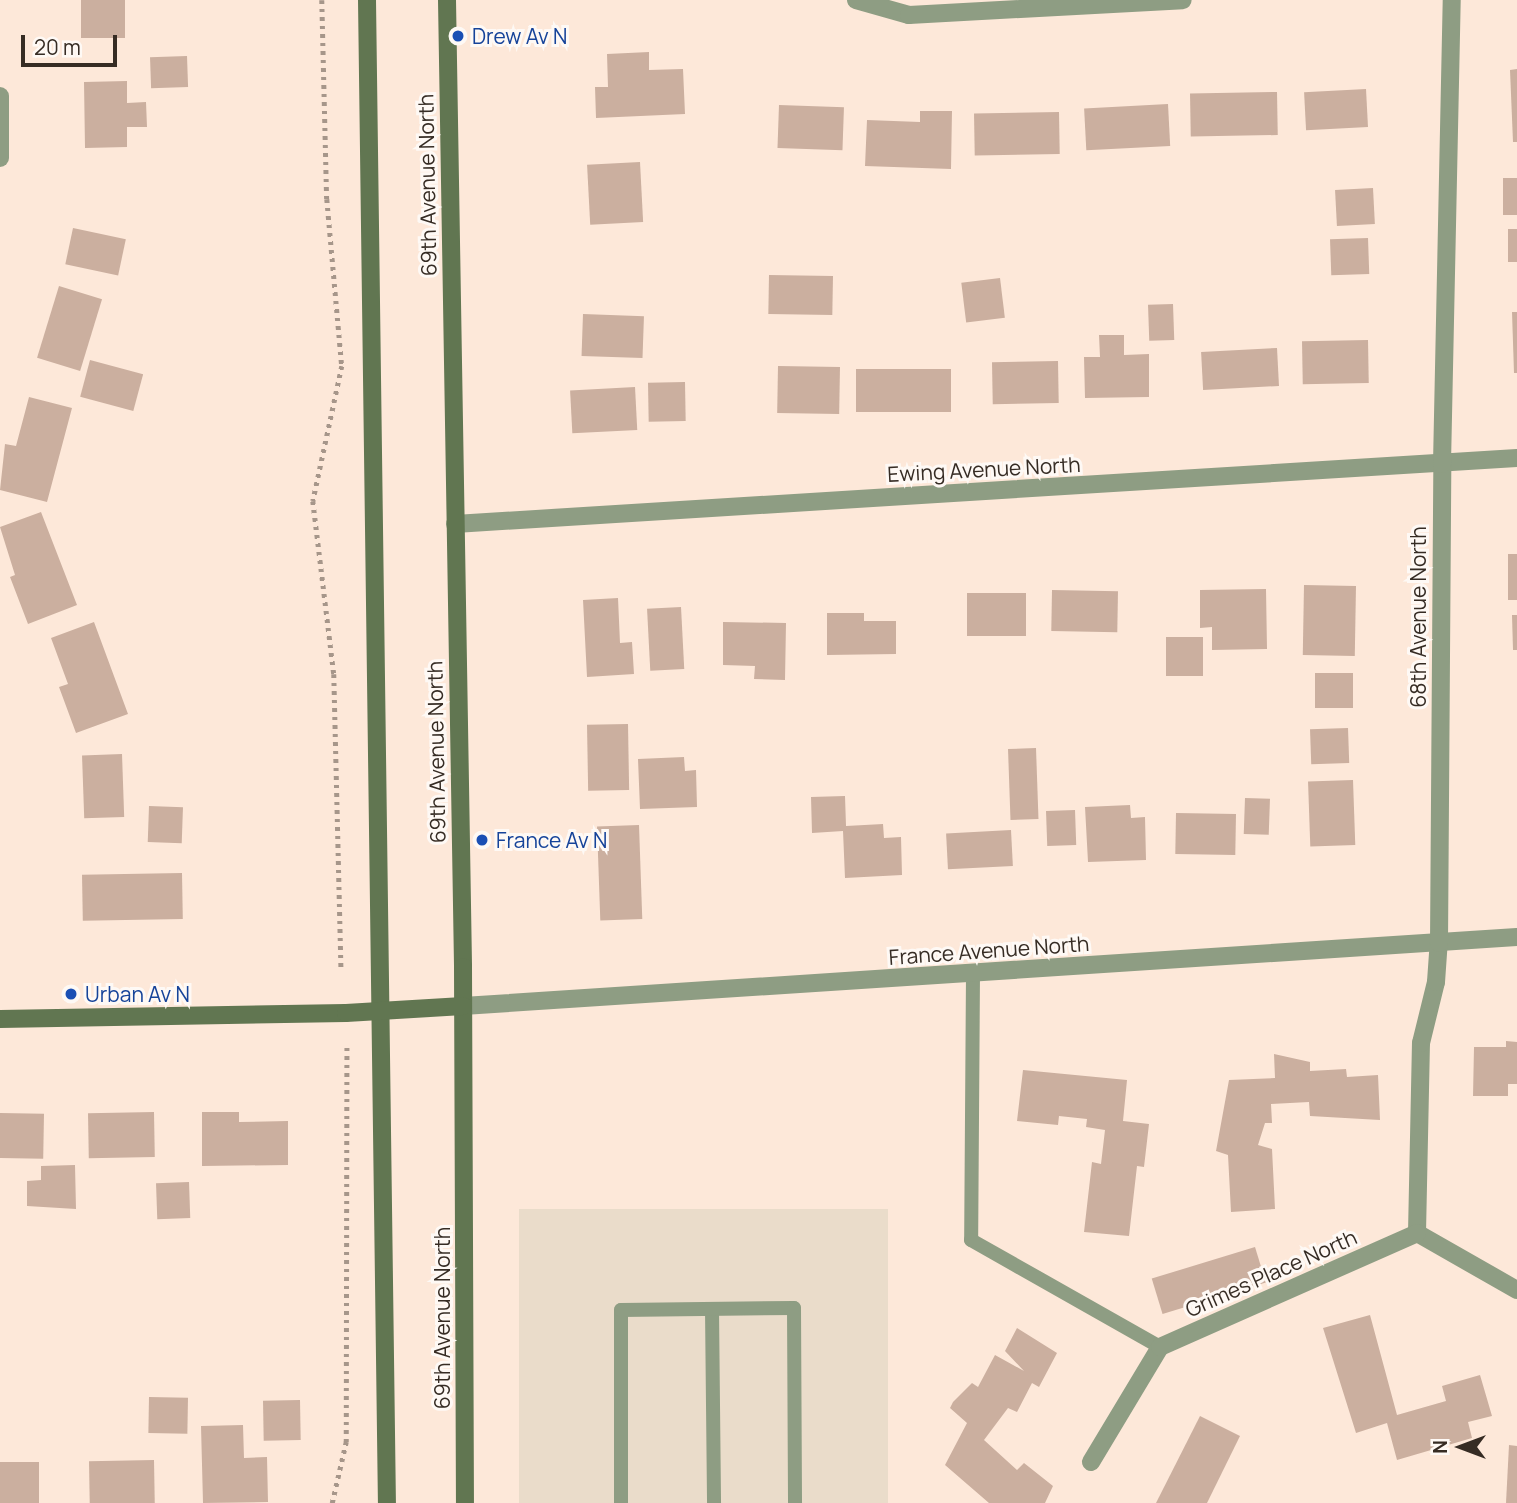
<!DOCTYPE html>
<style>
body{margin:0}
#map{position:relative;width:1517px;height:1503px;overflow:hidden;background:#fde8d9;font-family:Manrope,sans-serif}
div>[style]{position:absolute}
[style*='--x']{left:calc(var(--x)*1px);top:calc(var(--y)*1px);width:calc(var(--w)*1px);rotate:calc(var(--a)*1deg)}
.commercial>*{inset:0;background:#eadcca;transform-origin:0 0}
.building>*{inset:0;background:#cbaf9f;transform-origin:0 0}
.path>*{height:4.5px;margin-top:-2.25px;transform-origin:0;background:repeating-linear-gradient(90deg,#a6968a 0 3.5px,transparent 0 8.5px)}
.lane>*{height:14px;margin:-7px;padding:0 7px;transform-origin:7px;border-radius:7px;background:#8e9d83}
.street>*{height:18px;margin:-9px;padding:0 9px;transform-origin:9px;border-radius:9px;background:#8e9d83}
.secondary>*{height:18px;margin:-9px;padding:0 9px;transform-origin:9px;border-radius:9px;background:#617651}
.dots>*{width:19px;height:19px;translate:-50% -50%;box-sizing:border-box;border:4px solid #fef9f5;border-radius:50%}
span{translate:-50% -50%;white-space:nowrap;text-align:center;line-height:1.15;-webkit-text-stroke:6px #fef9f5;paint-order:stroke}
.transit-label{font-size:21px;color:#164399}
.left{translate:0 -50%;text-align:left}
.street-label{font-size:21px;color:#362c24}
.north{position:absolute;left:1426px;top:1412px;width:70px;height:70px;-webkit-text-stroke:5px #fef9f5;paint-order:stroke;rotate:270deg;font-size:19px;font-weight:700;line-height:28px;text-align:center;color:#362c24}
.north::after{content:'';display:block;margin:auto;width:24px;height:32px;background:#362c24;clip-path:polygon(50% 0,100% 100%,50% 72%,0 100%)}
.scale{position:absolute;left:21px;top:35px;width:96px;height:32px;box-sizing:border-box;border:4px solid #362c24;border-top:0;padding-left:9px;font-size:21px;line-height:24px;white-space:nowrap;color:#362c24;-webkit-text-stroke:5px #fef9f5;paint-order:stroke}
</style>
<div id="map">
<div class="commercial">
<div style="left:888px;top:1209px;width:294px;height:369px;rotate:90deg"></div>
</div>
<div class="building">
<div style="left:81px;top:0;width:44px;height:38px"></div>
<div style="clip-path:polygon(649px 52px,649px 70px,683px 69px,685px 114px,596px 118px,595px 87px,608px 87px,607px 54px)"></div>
<div style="left:187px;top:56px;width:31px;height:37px;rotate:88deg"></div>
<div style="clip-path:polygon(1517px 69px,1517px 142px,1513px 142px,1510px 70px)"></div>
<div style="clip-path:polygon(127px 81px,127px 103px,146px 102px,147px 127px,127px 127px,127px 147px,85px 148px,84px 82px)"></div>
<div style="left:1366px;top:89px;width:38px;height:62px;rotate:87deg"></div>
<div style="left:1277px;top:92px;width:43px;height:87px;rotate:89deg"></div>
<div style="left:1168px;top:104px;width:42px;height:84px;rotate:87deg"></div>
<div style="left:779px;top:105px;width:65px;height:43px;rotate:2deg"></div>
<div style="clip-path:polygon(920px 111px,952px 111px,951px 169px,865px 166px,867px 120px,920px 122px)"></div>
<div style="left:1059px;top:112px;width:42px;height:85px;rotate:89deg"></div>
<div style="left:640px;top:162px;width:60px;height:53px;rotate:87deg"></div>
<div style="left:1517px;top:178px;width:37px;height:14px;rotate:90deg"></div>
<div style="left:1373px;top:188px;width:36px;height:38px;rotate:87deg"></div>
<div style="left:73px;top:228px;width:54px;height:37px;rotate:12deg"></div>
<div style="left:1508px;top:229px;width:9px;height:33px"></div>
<div style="left:1368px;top:238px;width:36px;height:38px;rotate:88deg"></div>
<div style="left:769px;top:275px;width:64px;height:39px;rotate:1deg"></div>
<div style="left:1000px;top:278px;width:40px;height:39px;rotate:83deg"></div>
<div style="left:59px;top:286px;width:45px;height:75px;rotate:17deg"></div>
<div style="left:1173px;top:304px;width:36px;height:25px;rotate:88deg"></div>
<div style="clip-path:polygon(1512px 312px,1517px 312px,1517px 373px,1514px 373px)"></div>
<div style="left:583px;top:314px;width:61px;height:42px;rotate:2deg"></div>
<div style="clip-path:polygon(1099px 335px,1124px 335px,1124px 355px,1149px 354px,1149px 397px,1085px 398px,1084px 357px,1100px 357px)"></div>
<div style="left:1368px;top:340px;width:43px;height:66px;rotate:89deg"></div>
<div style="left:1277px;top:348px;width:38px;height:76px;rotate:87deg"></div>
<div style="left:90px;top:360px;width:55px;height:38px;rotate:15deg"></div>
<div style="left:1058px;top:361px;width:42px;height:66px;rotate:89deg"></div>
<div style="left:778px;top:366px;width:62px;height:47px;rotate:1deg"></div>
<div style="left:951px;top:369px;width:43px;height:95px;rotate:90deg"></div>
<div style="left:685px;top:382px;width:39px;height:37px;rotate:89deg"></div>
<div style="left:635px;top:387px;width:43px;height:65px;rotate:87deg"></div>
<div style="clip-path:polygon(29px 397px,72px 408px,47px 502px,0 490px,5px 444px,16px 446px)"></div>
<div style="clip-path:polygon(41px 512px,77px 605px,28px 624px,10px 577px,15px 575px,0 527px)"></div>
<div style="left:1508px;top:554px;width:9px;height:46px"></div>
<div style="left:1304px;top:585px;width:52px;height:70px;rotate:1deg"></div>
<div style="clip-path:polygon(1266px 589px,1267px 649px,1212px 650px,1212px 627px,1200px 628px,1200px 590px)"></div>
<div style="left:1052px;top:590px;width:66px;height:41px;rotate:1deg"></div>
<div style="left:967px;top:593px;width:59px;height:43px"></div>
<div style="clip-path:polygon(618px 598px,620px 643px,632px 642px,634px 674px,587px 677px,583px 600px)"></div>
<div style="left:681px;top:607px;width:62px;height:34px;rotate:87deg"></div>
<div style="clip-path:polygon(827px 613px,864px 613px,864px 621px,896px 621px,896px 654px,827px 655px)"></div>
<div style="clip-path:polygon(1512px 615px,1517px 615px,1517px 650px,1513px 650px)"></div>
<div style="clip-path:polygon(94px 622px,128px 714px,76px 733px,59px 687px,68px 684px,51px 638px)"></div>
<div style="clip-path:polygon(723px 622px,786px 623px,785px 680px,754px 679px,755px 666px,723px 665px)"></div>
<div style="left:1166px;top:637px;width:37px;height:39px"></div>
<div style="left:1315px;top:673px;width:38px;height:35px"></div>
<div style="left:628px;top:724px;width:66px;height:41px;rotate:89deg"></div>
<div style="left:1348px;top:728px;width:35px;height:38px;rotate:88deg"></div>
<div style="left:1036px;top:748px;width:71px;height:28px;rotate:88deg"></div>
<div style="left:122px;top:754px;width:63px;height:40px;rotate:88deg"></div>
<div style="clip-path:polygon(684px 757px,685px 771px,696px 770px,697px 807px,640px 809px,638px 759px)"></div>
<div style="left:1353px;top:780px;width:65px;height:45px;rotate:88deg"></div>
<div style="clip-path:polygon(845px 796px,846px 826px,883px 824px,884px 838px,901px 837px,902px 875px,845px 878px,843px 831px,812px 833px,811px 797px)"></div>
<div style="left:1245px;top:798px;width:25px;height:36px;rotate:2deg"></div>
<div style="clip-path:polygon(1130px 805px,1131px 818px,1145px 817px,1146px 860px,1088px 862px,1085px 807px)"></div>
<div style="left:149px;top:806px;width:34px;height:36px;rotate:2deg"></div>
<div style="left:1075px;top:810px;width:35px;height:29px;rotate:88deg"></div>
<div style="left:1176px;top:813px;width:60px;height:41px;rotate:1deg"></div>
<div style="left:639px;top:825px;width:94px;height:42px;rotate:88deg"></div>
<div style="left:1011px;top:830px;width:36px;height:65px;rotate:87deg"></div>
<div style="left:182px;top:873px;width:46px;height:100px;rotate:89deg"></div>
<div style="clip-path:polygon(1506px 1041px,1517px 1042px,1517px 1084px,1508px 1084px,1508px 1096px,1473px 1096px,1474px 1047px,1506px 1047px)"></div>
<div style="clip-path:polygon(1274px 1054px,1310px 1062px,1310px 1071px,1346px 1069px,1347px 1077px,1378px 1075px,1380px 1120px,1310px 1116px,1309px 1102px,1271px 1104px,1272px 1123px,1265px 1123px,1258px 1145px,1272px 1149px,1275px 1209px,1231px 1212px,1228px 1155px,1216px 1151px,1229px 1080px,1275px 1078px)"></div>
<div style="clip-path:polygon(1023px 1070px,1127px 1080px,1123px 1121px,1149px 1124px,1144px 1167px,1137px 1166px,1129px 1236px,1084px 1232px,1092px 1162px,1101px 1164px,1105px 1130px,1086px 1127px,1087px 1119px,1059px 1116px,1058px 1125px,1017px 1121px)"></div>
<div style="left:154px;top:1112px;width:45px;height:66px;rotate:89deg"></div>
<div style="clip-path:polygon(202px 1112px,239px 1112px,239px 1122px,288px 1121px,288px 1165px,202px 1166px)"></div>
<div style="left:0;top:1113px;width:44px;height:45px;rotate:1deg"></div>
<div style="clip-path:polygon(75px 1165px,76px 1209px,27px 1206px,27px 1181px,41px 1180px,41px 1166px)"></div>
<div style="left:189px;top:1182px;width:36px;height:33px;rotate:88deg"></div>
<div style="left:1255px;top:1247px;width:37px;height:108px;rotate:73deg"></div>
<div style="clip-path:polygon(1370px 1315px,1397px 1415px,1446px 1401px,1442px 1386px,1480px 1375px,1492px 1416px,1468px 1422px,1472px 1438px,1397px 1460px,1387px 1423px,1356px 1433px,1323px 1328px)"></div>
<div style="clip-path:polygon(1017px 1328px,1057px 1353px,1039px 1387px,1032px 1383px,1017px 1412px,1008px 1408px,984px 1440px,1017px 1470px,1024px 1463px,1053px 1486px,1045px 1503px,989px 1503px,945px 1465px,967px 1423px,950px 1408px,953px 1402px,972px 1383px,978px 1387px,995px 1355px,1024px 1371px,1005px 1351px)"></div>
<div style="left:149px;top:1397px;width:39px;height:36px;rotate:1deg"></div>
<div style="left:300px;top:1400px;width:40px;height:37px;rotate:89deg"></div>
<div style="clip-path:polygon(1200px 1416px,1240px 1436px,1207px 1503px,1156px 1503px)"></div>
<div style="clip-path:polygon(243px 1425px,244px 1458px,267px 1457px,268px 1502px,203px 1503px,201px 1426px)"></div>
<div style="clip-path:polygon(1509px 1445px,1517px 1446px,1517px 1503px,1506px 1503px)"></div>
<div style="left:154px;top:1460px;width:43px;height:65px;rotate:89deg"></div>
<div style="left:0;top:1462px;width:39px;height:41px"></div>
</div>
<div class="path">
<div style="--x:322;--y:0;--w:199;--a:88.6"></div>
<div style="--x:327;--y:199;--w:168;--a:84.9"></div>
<div style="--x:342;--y:366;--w:138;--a:102.1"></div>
<div style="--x:313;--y:501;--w:174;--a:83.1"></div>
<div style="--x:334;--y:674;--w:295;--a:88.6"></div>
<div style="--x:332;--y:1503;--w:63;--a:-77.1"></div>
<div style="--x:346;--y:1442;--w:395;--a:-89.9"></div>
</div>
<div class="lane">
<div style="--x:973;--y:974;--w:266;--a:90.4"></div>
<div style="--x:971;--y:1240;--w:217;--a:29.5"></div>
<div style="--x:712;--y:1309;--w:194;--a:89.4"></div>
<div style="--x:621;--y:1503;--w:193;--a:-90"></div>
<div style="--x:621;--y:1310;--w:173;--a:-0.7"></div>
<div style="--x:794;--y:1308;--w:195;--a:89.7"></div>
</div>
<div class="street">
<div style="--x:856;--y:0;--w:55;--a:15.8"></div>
<div style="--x:909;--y:15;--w:274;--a:-3.1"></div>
<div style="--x:0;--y:96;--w:62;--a:90"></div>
<div style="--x:455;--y:524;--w:1064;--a:-3.56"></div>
<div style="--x:463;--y:1006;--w:1056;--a:-3.75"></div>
<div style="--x:1417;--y:1233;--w:190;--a:-88.8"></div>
<div style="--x:1421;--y:1043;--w:63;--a:-76.2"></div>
<div style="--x:1436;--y:982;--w:39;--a:-86"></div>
<div style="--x:1439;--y:943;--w:479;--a:-89.6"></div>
<div style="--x:1442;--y:464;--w:464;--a:-88.8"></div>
<div style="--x:1417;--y:1233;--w:115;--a:29.7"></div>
<div style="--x:1091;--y:1462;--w:134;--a:-59"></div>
<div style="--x:1160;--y:1347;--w:281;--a:-23.9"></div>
</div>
<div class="secondary">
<div style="--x:367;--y:0;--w:1503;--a:89.24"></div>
<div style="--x:447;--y:0;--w:967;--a:89.05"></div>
<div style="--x:463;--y:967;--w:536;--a:89.79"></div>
<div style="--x:0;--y:1019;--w:346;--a:-1"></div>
<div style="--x:346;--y:1013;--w:117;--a:-3.4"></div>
</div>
<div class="dots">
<div style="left:458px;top:36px;background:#1a4fb4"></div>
<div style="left:482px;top:840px;background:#1a4fb4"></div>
<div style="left:71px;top:994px;background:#1a4fb4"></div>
</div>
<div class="transit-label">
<span class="left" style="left:472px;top:36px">Drew Av N</span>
<span class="left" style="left:496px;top:840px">France Av N</span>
<span class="left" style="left:85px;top:994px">Urban Av N</span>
</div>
<div class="street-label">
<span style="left:427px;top:185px;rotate:-91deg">69th Avenue North</span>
<span style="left:984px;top:469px;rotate:-3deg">Ewing Avenue North</span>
<span style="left:1418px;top:617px;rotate:-90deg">68th Avenue North</span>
<span style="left:436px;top:752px;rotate:-91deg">69th Avenue North</span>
<span style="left:989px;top:950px;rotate:-4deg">France Avenue North</span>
<span style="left:1271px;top:1273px;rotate:-24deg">Grimes Place North</span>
<span style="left:442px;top:1318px;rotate:-90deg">69th Avenue North</span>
</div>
<div class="north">N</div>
<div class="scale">20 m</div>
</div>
